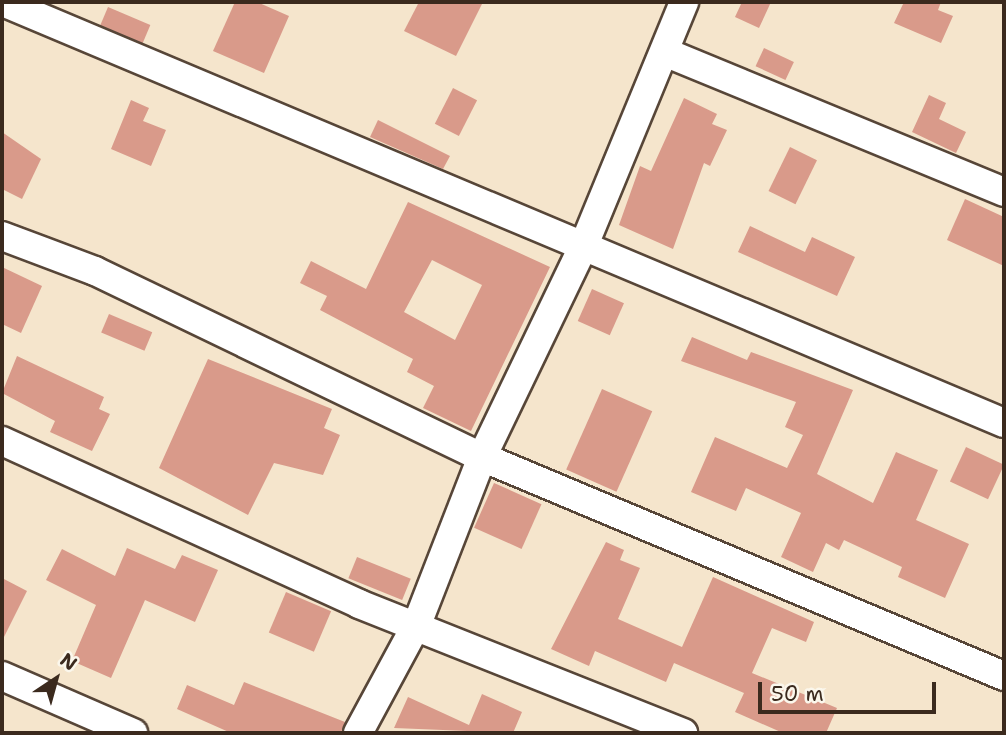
<!DOCTYPE html>
<style>
body{margin:0}
#map{position:relative;width:1006px;height:735px;overflow:hidden;background:#f5e5cc;font-family:"Shantell Sans",sans-serif}
div>[style]{position:absolute}
[style*='--x']{left:calc(var(--x)*1px);top:calc(var(--y)*1px);width:calc(var(--w)*1px);rotate:calc(var(--a)*1deg)}
.building>*{inset:0;background:#d99a8a;transform-origin:0 0}
.roads{filter:drop-shadow(2px 0 #574638) drop-shadow(-2px 0 #574638) drop-shadow(0 2px #574638) drop-shadow(0 -2px #574638)}
.minor>*{height:28px;margin:-14px;padding:0 14px;transform-origin:14px;border-radius:14px;background:#fff}
span{translate:-50% -50%;white-space:nowrap;text-align:center;line-height:1.15;-webkit-text-stroke:5px #fbf7ec;paint-order:stroke}
.frame{position:absolute;inset:0;border:4px solid #3b2a1e;pointer-events:none}
.north{position:absolute;left:21px;top:644px;width:70px;height:70px;-webkit-text-stroke:5px #fbf7ec;paint-order:stroke;rotate:36deg;font-size:19px;font-weight:700;line-height:28px;text-align:center;color:#3b2a1e}
.north::after{content:'';display:block;margin:auto;width:24px;height:32px;background:#3b2a1e;clip-path:polygon(50% 0,100% 100%,50% 72%,0 100%)}
.scale{position:absolute;left:758px;top:682px;width:178px;height:32px;box-sizing:border-box;border:4px solid #3b2a1e;border-top:0;padding-left:9px;font-size:21px;line-height:24px;white-space:nowrap;color:#3b2a1e;-webkit-text-stroke:5px #fbf7ec;paint-order:stroke}
</style>
<div id="map">
<div class="building">
<div style="clip-path:polygon(235px 2px,257px 2px,289px 16px,264px 73px,213px 51px)"></div>
<div style="clip-path:polygon(419px 2px,483px 2px,456px 56px,404px 31px)"></div>
<div style="clip-path:polygon(742px 2px,771px 2px,759px 28px,735px 17px)"></div>
<div style="clip-path:polygon(904px 2px,941px 2px,938px 10px,953px 16px,941px 43px,894px 23px)"></div>
<div style="left:108px;top:7px;width:46px;height:20px;rotate:23deg"></div>
<div style="left:764px;top:48px;width:33px;height:20px;rotate:25deg"></div>
<div style="left:453px;top:88px;width:27px;height:40px;rotate:27deg"></div>
<div style="clip-path:polygon(929px 95px,946px 103px,939px 119px,966px 132px,956px 153px,912px 132px)"></div>
<div style="clip-path:polygon(684px 98px,717px 114px,712px 124px,727px 130px,710px 166px,704px 163px,673px 249px,619px 225px,640px 166px,651px 171px)"></div>
<div style="clip-path:polygon(131px 100px,149px 108px,143px 121px,166px 130px,151px 166px,111px 149px)"></div>
<div style="clip-path:polygon(378px 120px,450px 156px,443px 169px,370px 137px)"></div>
<div style="clip-path:polygon(2px 132px,41px 159px,22px 199px,2px 189px)"></div>
<div style="left:790px;top:147px;width:30px;height:49px;rotate:26deg"></div>
<div style="clip-path:polygon(965px 199px,1004px 217px,1004px 266px,947px 240px)"></div>
<div style="clip-path:polygon(evenodd,408px 202px,550px 267px,471px 431px,423px 408px,434px 386px,407px 372px,413px 359px,320px 310px,327px 296px,300px 283px,311px 261px,366px 289px,408px 202px,432px 260px,482px 285px,455px 340px,404px 312px,432px 260px)"></div>
<div style="clip-path:polygon(750px 226px,805px 252px,812px 237px,855px 257px,837px 296px,738px 252px)"></div>
<div style="clip-path:polygon(2px 267px,42px 286px,21px 333px,2px 324px)"></div>
<div style="left:592px;top:289px;width:35px;height:35px;rotate:24deg"></div>
<div style="left:109px;top:314px;width:47px;height:20px;rotate:23deg"></div>
<div style="clip-path:polygon(692px 337px,747px 360px,751px 352px,853px 390px,817px 474px,873px 503px,896px 452px,938px 470px,916px 520px,969px 544px,945px 598px,898px 577px,902px 567px,844px 540px,839px 550px,826px 543px,813px 572px,781px 557px,801px 513px,746px 488px,736px 511px,691px 492px,715px 437px,787px 468px,803px 435px,785px 427px,796px 402px,681px 361px)"></div>
<div style="clip-path:polygon(17px 356px,104px 397px,99px 409px,110px 414px,92px 451px,50px 432px,55px 421px,2px 393px)"></div>
<div style="clip-path:polygon(208px 359px,332px 409px,324px 428px,340px 435px,323px 475px,274px 463px,248px 515px,159px 468px)"></div>
<div style="left:602px;top:389px;width:55px;height:88px;rotate:24deg"></div>
<div style="left:966px;top:447px;width:42px;height:38px;rotate:25deg"></div>
<div style="left:494px;top:483px;width:52px;height:49px;rotate:24deg"></div>
<div style="clip-path:polygon(606px 542px,624px 550px,620px 560px,640px 568px,618px 619px,682px 647px,713px 577px,814px 622px,806px 642px,772px 628px,752px 673px,837px 708px,826px 733px,783px 733px,735px 712px,744px 693px,674px 663px,666px 682px,595px 651px,589px 666px,551px 649px)"></div>
<div style="clip-path:polygon(127px 548px,175px 569px,182px 555px,218px 570px,195px 622px,145px 600px,111px 678px,72px 661px,96px 605px,46px 580px,62px 549px,115px 576px)"></div>
<div style="left:357px;top:557px;width:58px;height:23px;rotate:22deg"></div>
<div style="clip-path:polygon(2px 578px,27px 591px,2px 641px)"></div>
<div style="left:286px;top:592px;width:49px;height:44px;rotate:23deg"></div>
<div style="clip-path:polygon(244px 682px,345px 722px,341px 733px,231px 733px,177px 709px,187px 685px,234px 705px)"></div>
<div style="clip-path:polygon(482px 694px,522px 712px,513px 733px,394px 728px,408px 697px,469px 725px)"></div>
</div>
<div class="roads">
<div class="minor">
<div style="--x:3;--y:2;--w:1086;--a:22.81"></div>
<div style="--x:667;--y:53;--w:365;--a:22.4"></div>
<div style="--x:2;--y:236;--w:99;--a:20.6"></div>
<div style="--x:95;--y:271;--w:429;--a:25.7"></div>
<div style="--x:482;--y:457;--w:566;--a:22.76"></div>
<div style="--x:2;--y:441;--w:392;--a:24.5"></div>
<div style="--x:359;--y:604;--w:349;--a:21.7"></div>
<div style="--x:2;--y:676;--w:143;--a:23.5"></div>
<div style="--x:358;--y:733;--w:124;--a:-61.6"></div>
<div style="--x:417;--y:624;--w:179;--a:-68.7"></div>
<div style="--x:482;--y:457;--w:235;--a:-64.3"></div>
<div style="--x:584;--y:245;--w:263;--a:-67.6"></div>
</div>
</div>
<div class="frame"></div>
<div class="north">N</div>
<div class="scale">50 m</div>
</div>
